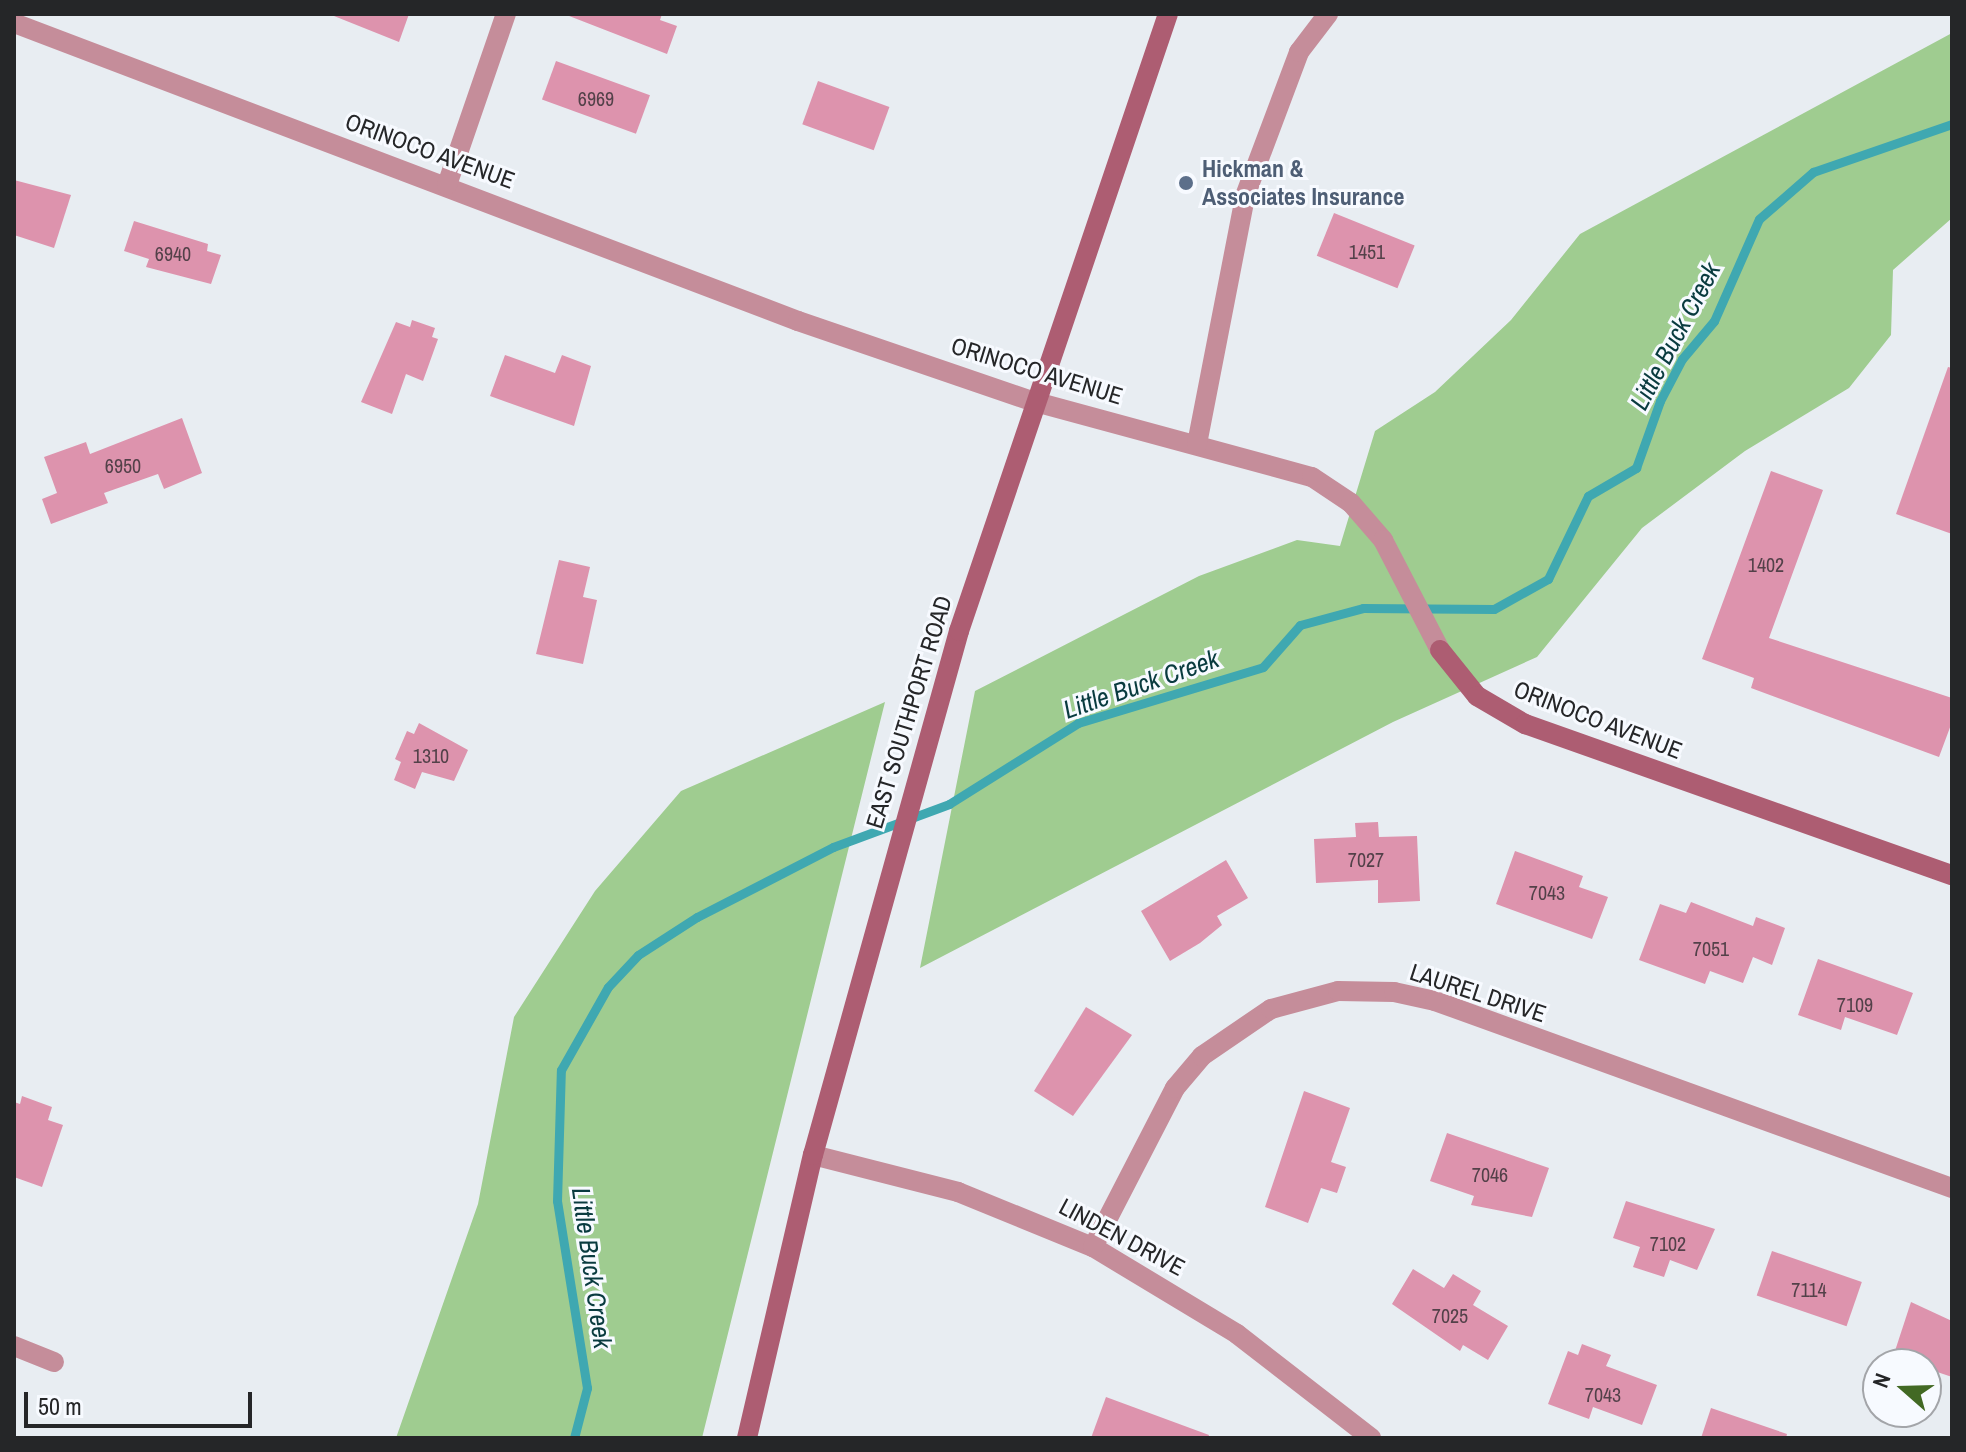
<!DOCTYPE html>
<style>
body{margin:0}
#map{position:relative;width:1966px;height:1452px;overflow:hidden;background:#e8edf2;font-family:"Archivo Narrow",sans-serif}
div>[style]{position:absolute}
[style*='--x']{left:calc(var(--x)*1px);top:calc(var(--y)*1px);width:calc(var(--w)*1px);rotate:calc(var(--a)*1deg)}
.forest>*{inset:0;background:#9fcc90}
.stream>*{height:9px;margin:-4.5px;padding:0 4.5px;transform-origin:4.5px;border-radius:4.5px;background:#3fa8b1}
.building>*{inset:0;background:#dd93ad;transform-origin:0 0}
.street>*{height:20px;margin:-10px;padding:0 10px;transform-origin:10px;border-radius:10px;background:#c58d9a}
.secondary>*{height:20px;margin:-10px;padding:0 10px;transform-origin:10px;border-radius:10px;background:#ad5d72}
.dots>*{width:22px;height:22px;translate:-50% -50%;box-sizing:border-box;border:4px solid #f7faff;border-radius:50%}
span{translate:-50% -50%;white-space:nowrap;text-align:center;line-height:1.15;-webkit-text-stroke:6px #f7faff;paint-order:stroke}
.number-label{font-size:20px;color:#534149}
.number-label span{-webkit-text-stroke-width:0}
.street-label{font-size:24px;color:#252628}
.service-label{font-size:24px;color:#4e5e75;font-weight:700}
.left{translate:0 -50%;text-align:left}
.water-label{font-size:26px;color:#093b3f;font-style:italic}
.frame{position:absolute;inset:0;border:16px solid #252628;pointer-events:none}
.north{position:absolute;left:1862px;top:1348px;width:80px;height:80px;box-sizing:border-box;background:#f7faff;border:2px solid #a3a5a9;border-radius:50%;rotate:290deg;font-size:22px;font-weight:700;line-height:32px;text-align:center;color:#252628}
.north::after{content:'';display:block;margin:auto;width:28px;height:36px;background:#426924;clip-path:polygon(50% 0,100% 100%,50% 72%,0 100%)}
.scale{position:absolute;left:24px;top:1392px;width:228px;height:36px;box-sizing:border-box;border:4px solid #252628;border-top:0;padding-left:10px;font-size:24px;line-height:28px;white-space:nowrap;color:#252628;-webkit-text-stroke:6px #f7faff;paint-order:stroke}
</style>
<div id="map">
<div class="forest">
<div style="clip-path:polygon(1952px 33px,1952px 218px,1893px 270px,1891px 335px,1849px 388px,1745px 451px,1642px 528px,1537px 657px,1393px 722px,920px 968px,975px 691px,1199px 576px,1297px 540px,1340px 546px,1375px 431px,1435px 392px,1511px 320px,1580px 234px)"></div>
<div style="clip-path:polygon(885px 702px,702px 1438px,396px 1438px,478px 1204px,514px 1017px,595px 891px,681px 791px)"></div>
</div>
<div class="stream">
<div style="--x:574;--y:1438;--w:52;--a:-75.4"></div>
<div style="--x:587;--y:1388;--w:189;--a:-99.1"></div>
<div style="--x:557;--y:1201;--w:131;--a:-88.3"></div>
<div style="--x:561;--y:1070;--w:95;--a:-60.5"></div>
<div style="--x:608;--y:987;--w:44;--a:-46.8"></div>
<div style="--x:638;--y:955;--w:70;--a:-32.8"></div>
<div style="--x:697;--y:917;--w:153;--a:-27.2"></div>
<div style="--x:833;--y:847;--w:124;--a:-20.3"></div>
<div style="--x:949;--y:804;--w:152;--a:-32.1"></div>
<div style="--x:1078;--y:723;--w:193;--a:-16.8"></div>
<div style="--x:1263;--y:667;--w:56;--a:-48.6"></div>
<div style="--x:1300;--y:625;--w:65;--a:-15.1"></div>
<div style="--x:1363;--y:608;--w:131;--a:0.4"></div>
<div style="--x:1494;--y:609;--w:62;--a:-29.1"></div>
<div style="--x:1548;--y:579;--w:92;--a:-64.3"></div>
<div style="--x:1588;--y:496;--w:56;--a:-30.3"></div>
<div style="--x:1636;--y:468;--w:71;--a:-70.3"></div>
<div style="--x:1660;--y:401;--w:47;--a:-62.4"></div>
<div style="--x:1682;--y:359;--w:50;--a:-49.9"></div>
<div style="--x:1714;--y:321;--w:111;--a:-66.2"></div>
<div style="--x:1759;--y:219;--w:72;--a:-41"></div>
<div style="--x:1813;--y:172;--w:147;--a:-19.1"></div>
</div>
<div class="building">
<div style="clip-path:polygon(329px 14px,409px 14px,399px 42px)"></div>
<div style="clip-path:polygon(564px 14px,662px 14px,660px 20px,677px 26px,667px 54px)"></div>
<div style="left:556px;top:61px;width:100px;height:41px;rotate:20deg"></div>
<div style="left:818px;top:81px;width:76px;height:46px;rotate:20deg"></div>
<div style="clip-path:polygon(14px 180px,71px 195px,54px 248px,14px 235px)"></div>
<div style="left:1334px;top:213px;width:87px;height:46px;rotate:22deg"></div>
<div style="clip-path:polygon(134px 221px,208px 244px,207px 251px,221px 255px,211px 284px,146px 267px,149px 259px,124px 251px)"></div>
<div style="clip-path:polygon(412px 320px,435px 328px,432px 337px,438px 339px,423px 381px,406px 374px,392px 414px,361px 402px,396px 322px,410px 327px)"></div>
<div style="clip-path:polygon(505px 355px,555px 373px,562px 355px,591px 366px,574px 426px,490px 396px)"></div>
<div style="clip-path:polygon(1948px 367px,1952px 368px,1952px 534px,1896px 514px)"></div>
<div style="clip-path:polygon(182px 418px,202px 473px,164px 489px,158px 474px,104px 493px,108px 503px,51px 524px,42px 499px,57px 493px,44px 457px,86px 442px,90px 454px)"></div>
<div style="clip-path:polygon(1771px 471px,1823px 490px,1769px 638px,1952px 698px,1952px 722px,1939px 757px,1751px 688px,1754px 678px,1702px 659px)"></div>
<div style="clip-path:polygon(559px 560px,590px 567px,583px 597px,597px 600px,583px 664px,536px 654px)"></div>
<div style="clip-path:polygon(419px 723px,468px 750px,454px 781px,422px 772px,415px 789px,394px 780px,401px 762px,395px 759px,407px 731px,414px 734px)"></div>
<div style="clip-path:polygon(1378px 822px,1379px 837px,1417px 836px,1420px 901px,1378px 903px,1378px 880px,1316px 883px,1314px 839px,1356px 837px,1355px 823px)"></div>
<div style="clip-path:polygon(1515px 851px,1583px 876px,1579px 887px,1608px 897px,1592px 939px,1496px 904px)"></div>
<div style="clip-path:polygon(1226px 860px,1248px 898px,1217px 916px,1222px 925px,1200px 943px,1170px 961px,1141px 911px)"></div>
<div style="clip-path:polygon(1691px 902px,1753px 926px,1756px 917px,1785px 928px,1772px 965px,1753px 957px,1743px 983px,1710px 971px,1705px 984px,1639px 960px,1660px 904px,1686px 913px)"></div>
<div style="clip-path:polygon(1818px 959px,1913px 993px,1897px 1035px,1845px 1017px,1841px 1030px,1798px 1015px)"></div>
<div style="clip-path:polygon(1086px 1007px,1132px 1035px,1073px 1116px,1034px 1091px)"></div>
<div style="clip-path:polygon(1304px 1091px,1350px 1108px,1331px 1162px,1346px 1167px,1337px 1193px,1321px 1188px,1308px 1223px,1265px 1207px)"></div>
<div style="clip-path:polygon(22px 1096px,52px 1107px,48px 1120px,63px 1125px,42px 1187px,14px 1177px,14px 1102px,20px 1104px)"></div>
<div style="clip-path:polygon(1447px 1133px,1549px 1168px,1532px 1217px,1471px 1205px,1474px 1196px,1430px 1181px)"></div>
<div style="clip-path:polygon(1626px 1201px,1715px 1229px,1697px 1270px,1670px 1260px,1664px 1277px,1633px 1267px,1640px 1247px,1613px 1238px)"></div>
<div style="left:1772px;top:1251px;width:95px;height:47px;rotate:19deg"></div>
<div style="clip-path:polygon(1413px 1269px,1444px 1288px,1453px 1274px,1481px 1291px,1473px 1305px,1508px 1326px,1488px 1360px,1463px 1345px,1460px 1351px,1392px 1304px)"></div>
<div style="clip-path:polygon(1911px 1302px,1952px 1321px,1952px 1377px,1893px 1357px)"></div>
<div style="clip-path:polygon(1582px 1344px,1611px 1355px,1606px 1366px,1657px 1385px,1642px 1425px,1593px 1407px,1589px 1419px,1548px 1404px,1568px 1351px,1578px 1355px)"></div>
<div style="clip-path:polygon(1106px 1397px,1209px 1435px,1208px 1438px,1091px 1438px)"></div>
<div style="clip-path:polygon(1711px 1408px,1787px 1434px,1786px 1438px,1701px 1438px)"></div>
</div>
<div class="street">
<div style="--x:14;--y:23;--w:839;--a:20.81"></div>
<div style="--x:798;--y:321;--w:247;--a:18.9"></div>
<div style="--x:1032;--y:401;--w:290;--a:15.2"></div>
<div style="--x:1312;--y:477;--w:47;--a:33.7"></div>
<div style="--x:1351;--y:503;--w:49;--a:49.1"></div>
<div style="--x:1383;--y:540;--w:124;--a:62.6"></div>
<div style="--x:447;--y:185;--w:181;--a:-71"></div>
<div style="--x:1197;--y:444;--w:253;--a:-79"></div>
<div style="--x:1245;--y:196;--w:154;--a:-69.4"></div>
<div style="--x:1299;--y:52;--w:48;--a:-52.7"></div>
<div style="--x:813;--y:1155;--w:150;--a:14.3"></div>
<div style="--x:958;--y:1192;--w:146;--a:22.2"></div>
<div style="--x:1093;--y:1247;--w:168;--a:31.1"></div>
<div style="--x:1237;--y:1334;--w:170;--a:37.8"></div>
<div style="--x:1093;--y:1247;--w:179;--a:-62.7"></div>
<div style="--x:1175;--y:1088;--w:42;--a:-49.8"></div>
<div style="--x:1202;--y:1056;--w:83;--a:-34.3"></div>
<div style="--x:1271;--y:1009;--w:69;--a:-15"></div>
<div style="--x:1338;--y:991;--w:56;--a:1"></div>
<div style="--x:1394;--y:992;--w:42;--a:12.4"></div>
<div style="--x:1435;--y:1001;--w:550;--a:19.89"></div>
<div style="--x:14;--y:1346;--w:43;--a:21.8"></div>
</div>
<div class="secondary">
<div style="--x:1440;--y:650;--w:59;--a:51.2"></div>
<div style="--x:1477;--y:696;--w:56;--a:30.3"></div>
<div style="--x:1525;--y:724;--w:453;--a:19.5"></div>
<div style="--x:747;--y:1438;--w:291;--a:-76.9"></div>
<div style="--x:813;--y:1155;--w:544;--a:-74.43"></div>
<div style="--x:959;--y:631;--w:651;--a:-71.29"></div>
</div>
<div class="dots">
<div style="left:1186px;top:183px;background:#5c6f8a"></div>
</div>
<div class="number-label">
<span style="left:596px;top:98px">6969</span>
<span style="left:1367px;top:251px">1451</span>
<span style="left:173px;top:253px">6940</span>
<span style="left:123px;top:465px">6950</span>
<span style="left:1766px;top:564px">1402</span>
<span style="left:431px;top:755px">1310</span>
<span style="left:1366px;top:859px">7027</span>
<span style="left:1547px;top:892px">7043</span>
<span style="left:1711px;top:948px">7051</span>
<span style="left:1855px;top:1004px">7109</span>
<span style="left:1490px;top:1174px">7046</span>
<span style="left:1668px;top:1243px">7102</span>
<span style="left:1809px;top:1289px">7114</span>
<span style="left:1450px;top:1315px">7025</span>
<span style="left:1603px;top:1394px">7043</span>
</div>
<div class="street-label">
<span style="left:430px;top:151px;rotate:20deg">ORINOCO AVENUE</span>
<span style="left:1037px;top:371px;rotate:17deg">ORINOCO AVENUE</span>
<span style="left:909px;top:712px;rotate:-73deg">EAST SOUTHPORT ROAD</span>
<span style="left:1598px;top:720px;rotate:21deg">ORINOCO AVENUE</span>
<span style="left:1478px;top:993px;rotate:18deg">LAUREL DRIVE</span>
<span style="left:1122px;top:1237px;rotate:28deg">LINDEN DRIVE</span>
</div>
<div class="service-label">
<span class="left" style="left:1202px;top:183px">Hickman &amp;<br>Associates Insurance</span>
</div>
<div class="water-label">
<span style="left:1675px;top:336px;rotate:-62deg">Little Buck Creek</span>
<span style="left:1141px;top:684px;rotate:-19deg">Little Buck Creek</span>
<span style="left:592px;top:1268px;rotate:82deg">Little Buck Creek</span>
</div>
<div class="frame"></div>
<div class="north">N</div>
<div class="scale">50 m</div>
</div>
